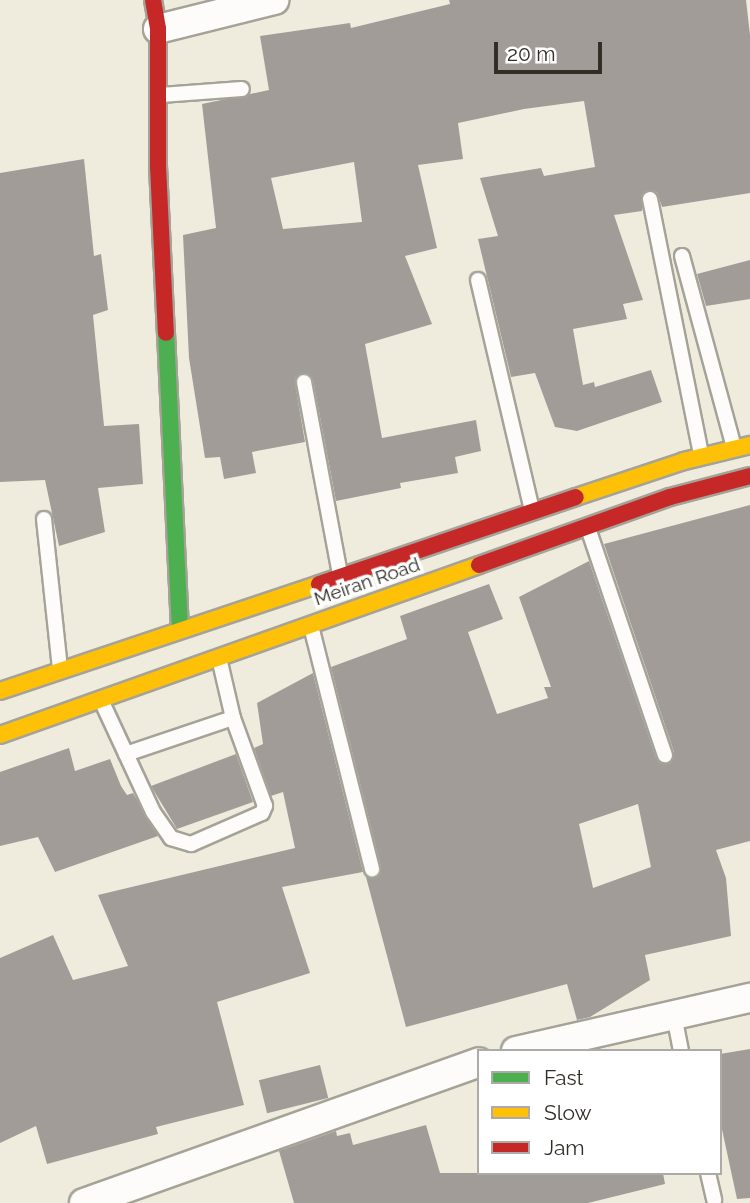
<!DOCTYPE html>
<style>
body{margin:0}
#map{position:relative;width:750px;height:1203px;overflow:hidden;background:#efecde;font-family:Raleway,sans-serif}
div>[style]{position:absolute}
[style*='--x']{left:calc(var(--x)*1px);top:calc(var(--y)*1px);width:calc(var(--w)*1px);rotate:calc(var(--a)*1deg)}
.building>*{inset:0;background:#a29c98;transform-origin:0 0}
.roads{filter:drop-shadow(2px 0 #a5a398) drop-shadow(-2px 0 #a5a398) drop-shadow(0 2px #a5a398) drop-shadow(0 -2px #a5a398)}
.lane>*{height:14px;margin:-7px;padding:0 7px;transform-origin:7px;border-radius:7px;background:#fdfcfa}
.street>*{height:28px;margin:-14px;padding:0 14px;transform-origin:14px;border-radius:14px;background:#fdfcfa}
.fast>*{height:16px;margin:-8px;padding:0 8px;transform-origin:8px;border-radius:8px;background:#4caf50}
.slow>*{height:16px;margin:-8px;padding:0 8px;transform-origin:8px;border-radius:8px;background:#ffc107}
.jam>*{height:16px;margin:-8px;padding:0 8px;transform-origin:8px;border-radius:8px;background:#c62828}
span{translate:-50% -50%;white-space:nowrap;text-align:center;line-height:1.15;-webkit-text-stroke:7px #fff;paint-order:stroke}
.street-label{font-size:19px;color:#302e25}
.legend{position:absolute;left:477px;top:1049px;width:245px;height:126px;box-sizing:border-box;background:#fff;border:2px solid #acaba8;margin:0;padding:9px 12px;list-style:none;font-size:21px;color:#302e25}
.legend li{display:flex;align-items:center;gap:14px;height:35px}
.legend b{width:35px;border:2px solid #acaba8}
.scale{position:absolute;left:494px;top:42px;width:108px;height:32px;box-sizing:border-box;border:4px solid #302e25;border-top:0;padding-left:9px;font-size:21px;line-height:24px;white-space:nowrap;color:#302e25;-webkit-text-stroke:5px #fff;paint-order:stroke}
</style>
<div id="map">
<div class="building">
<div style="clip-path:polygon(evenodd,449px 0,746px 0,750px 35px,750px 193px,662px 207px,657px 192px,644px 191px,642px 211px,614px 215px,643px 300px,623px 304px,627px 319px,573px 329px,583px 385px,594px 382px,595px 387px,651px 370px,662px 402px,577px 431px,555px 427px,535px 373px,511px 377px,478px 239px,498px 236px,480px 178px,541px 168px,544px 176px,595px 167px,584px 101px,524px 109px,458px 123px,463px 159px,418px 165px,437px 248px,405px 256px,432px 324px,365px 344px,382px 438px,476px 420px,481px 451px,455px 457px,458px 473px,400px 483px,401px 488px,336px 501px,313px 380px,303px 373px,295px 383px,305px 442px,252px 452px,256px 473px,224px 479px,220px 457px,205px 458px,189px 358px,183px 235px,216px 228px,202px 104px,269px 90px,260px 36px,350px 23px,351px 28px,450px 4px,449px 0,354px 162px,362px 222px,283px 229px,271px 178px,354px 162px)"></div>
<div style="clip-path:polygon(84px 159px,94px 256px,101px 254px,108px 310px,93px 315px,104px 426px,139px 424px,143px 484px,98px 488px,105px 532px,59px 546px,45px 480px,0 482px,0 173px)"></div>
<div style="clip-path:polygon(750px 260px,750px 299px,706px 306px,697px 274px)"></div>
<div style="clip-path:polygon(evenodd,750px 505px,750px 841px,716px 850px,726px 878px,731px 936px,645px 955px,650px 980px,590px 1017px,577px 1020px,567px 984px,406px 1027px,366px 877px,378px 876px,381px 867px,331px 667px,407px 639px,400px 616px,489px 584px,503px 619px,468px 632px,497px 714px,548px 698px,544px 687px,551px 687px,519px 597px,589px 561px,656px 758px,669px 764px,674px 752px,604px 544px,750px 505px,638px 804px,651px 867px,593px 888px,579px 824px,638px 804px)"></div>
<div style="clip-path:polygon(313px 673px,363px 872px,282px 887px,310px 973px,217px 1002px,244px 1105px,156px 1127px,158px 1134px,47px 1164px,36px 1126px,0 1143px,0 958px,53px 935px,73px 980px,128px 966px,98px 895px,295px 848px,283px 792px,271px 796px,254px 748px,263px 744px,257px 703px)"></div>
<div style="clip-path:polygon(69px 748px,75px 771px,110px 759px,121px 786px,127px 795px,133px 793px,158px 836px,55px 872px,38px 837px,0 846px,0 772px)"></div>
<div style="clip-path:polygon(236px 754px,253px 802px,177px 829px,151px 786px)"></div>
<div style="clip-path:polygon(750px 1049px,750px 1198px,737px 1199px,720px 1120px,720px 1054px)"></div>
<div style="left:320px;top:1065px;width:34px;height:63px;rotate:76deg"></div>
<div style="clip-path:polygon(426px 1125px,440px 1173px,663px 1173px,665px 1184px,588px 1203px,294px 1203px,279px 1151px,336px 1131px,337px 1136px,350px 1133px,353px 1145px)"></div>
</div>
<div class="roads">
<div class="lane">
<div style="--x:161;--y:95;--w:81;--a:-4.2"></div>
<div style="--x:650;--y:199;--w:261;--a:78.7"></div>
<div style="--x:682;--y:256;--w:198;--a:74.8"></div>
<div style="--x:478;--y:280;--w:237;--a:76.8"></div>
<div style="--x:304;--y:382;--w:196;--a:79.4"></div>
<div style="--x:44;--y:519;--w:150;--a:83.9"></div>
<div style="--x:588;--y:528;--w:240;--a:71.3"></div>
<div style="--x:311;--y:626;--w:251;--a:75.9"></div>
<div style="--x:101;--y:700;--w:123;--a:65.1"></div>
<div style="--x:153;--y:812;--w:32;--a:55"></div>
<div style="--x:171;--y:838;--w:21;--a:17"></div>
<div style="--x:191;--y:844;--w:77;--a:-23.6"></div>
<div style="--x:262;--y:813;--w:8;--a:-67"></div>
<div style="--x:265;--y:806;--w:94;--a:-110"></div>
<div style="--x:233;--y:718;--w:62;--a:-103.1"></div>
<div style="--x:126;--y:754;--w:113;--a:-18.6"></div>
<div style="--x:674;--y:1015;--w:37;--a:79"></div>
<div style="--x:708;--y:1173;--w:28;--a:77"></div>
</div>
<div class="street">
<div style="--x:158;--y:29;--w:120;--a:-14"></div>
<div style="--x:516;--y:1051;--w:240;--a:-12.8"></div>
<div style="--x:84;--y:1203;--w:419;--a:-19.6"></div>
</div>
<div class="fast">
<div style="--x:166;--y:333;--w:297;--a:87.3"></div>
</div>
<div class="slow">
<div style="--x:576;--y:497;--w:114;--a:-18.4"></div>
<div style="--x:684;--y:461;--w:68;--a:-13.6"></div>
<div style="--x:0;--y:691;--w:336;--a:-18.5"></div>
<div style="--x:0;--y:735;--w:508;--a:-19.54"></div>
</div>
<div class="jam">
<div style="--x:153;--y:0;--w:29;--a:80"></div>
<div style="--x:158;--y:29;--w:137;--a:90"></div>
<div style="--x:158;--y:166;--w:167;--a:87.3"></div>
<div style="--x:479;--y:565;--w:203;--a:-19.6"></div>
<div style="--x:670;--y:497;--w:83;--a:-14.7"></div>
<div style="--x:319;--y:584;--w:271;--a:-18.7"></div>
</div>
</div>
<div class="street-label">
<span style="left:367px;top:582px;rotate:-19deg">Meiran Road</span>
</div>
<ul class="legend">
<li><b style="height:9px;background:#4caf50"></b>Fast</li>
<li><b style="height:9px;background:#ffc107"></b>Slow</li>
<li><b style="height:9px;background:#c62828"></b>Jam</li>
</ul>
<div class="scale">20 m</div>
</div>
